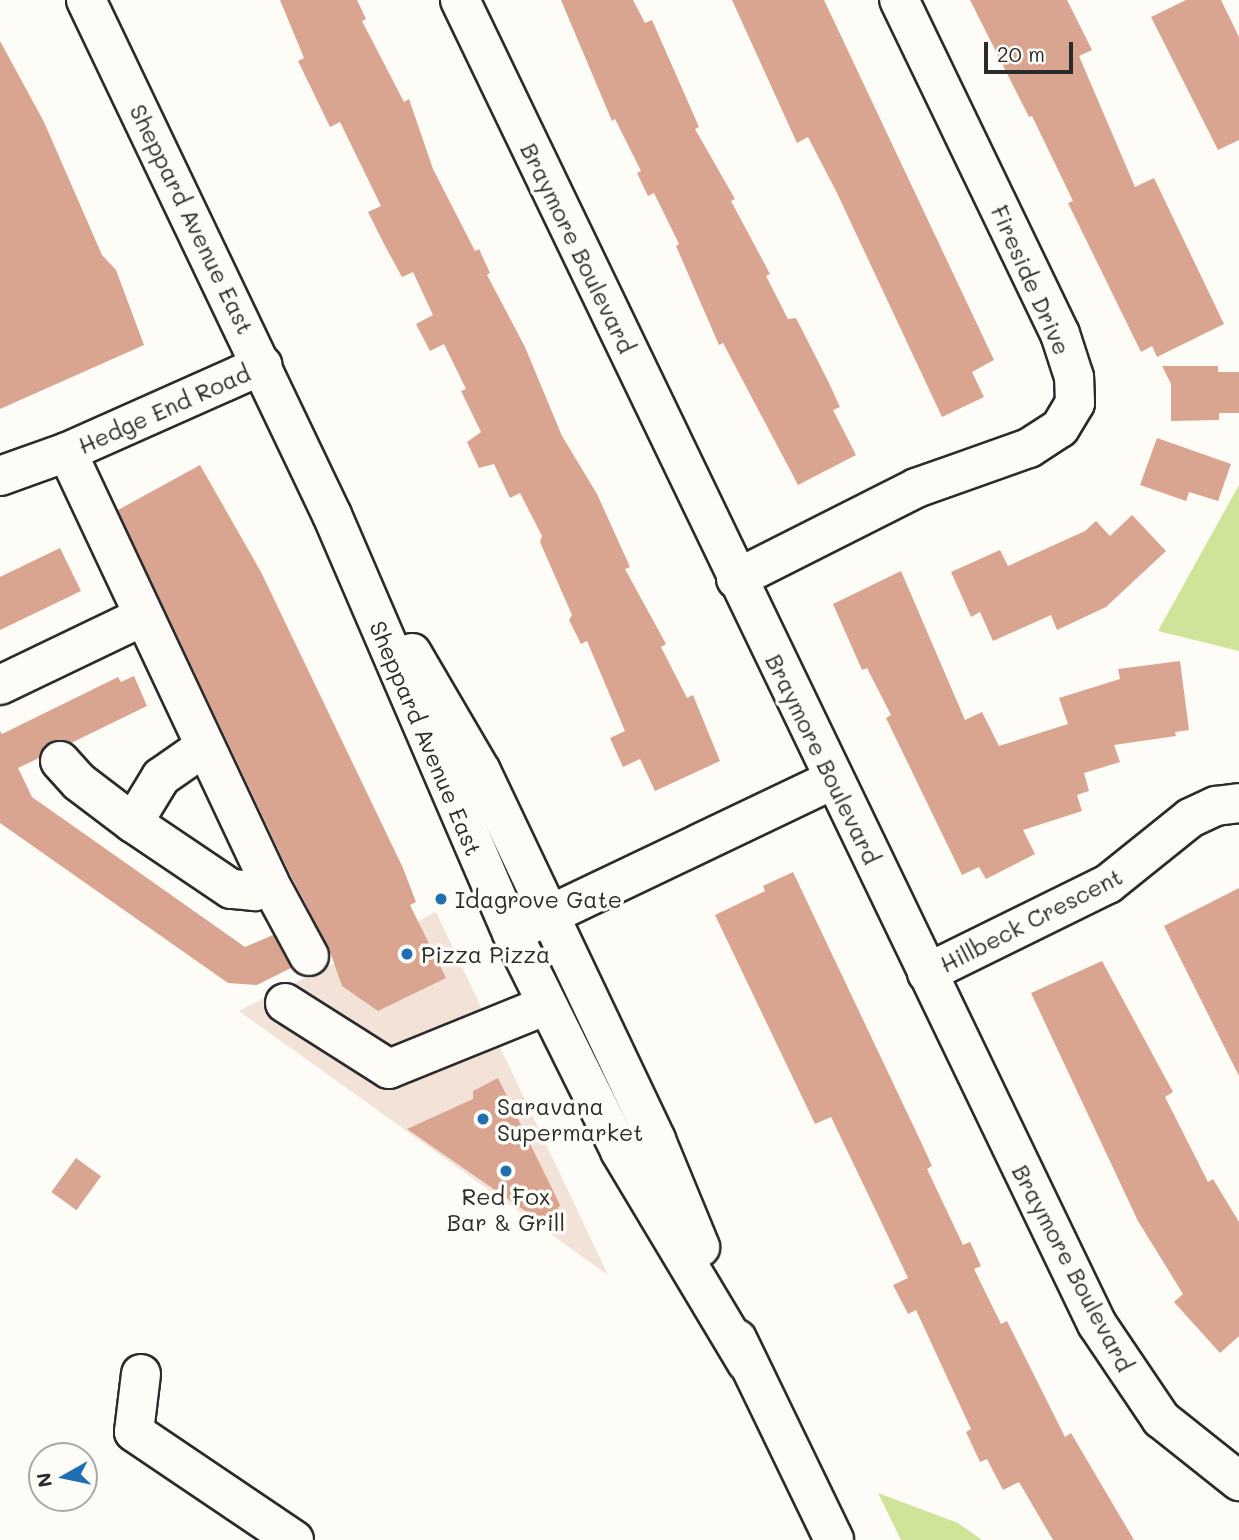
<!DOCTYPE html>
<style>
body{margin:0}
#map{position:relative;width:1239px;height:1540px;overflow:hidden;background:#fdfcf7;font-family:Mali,sans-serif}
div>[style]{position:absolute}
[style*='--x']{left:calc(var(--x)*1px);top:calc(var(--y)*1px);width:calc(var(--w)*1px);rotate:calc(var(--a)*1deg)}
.built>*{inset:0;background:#f2e2d8}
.green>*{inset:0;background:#d0e499}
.building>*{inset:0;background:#daa590;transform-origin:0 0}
.roads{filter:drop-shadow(2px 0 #2b2b2b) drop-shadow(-2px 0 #2b2b2b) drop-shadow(0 2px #2b2b2b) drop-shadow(0 -2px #2b2b2b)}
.minor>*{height:38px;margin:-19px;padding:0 19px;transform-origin:19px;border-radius:19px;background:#fdfcf7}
.major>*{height:38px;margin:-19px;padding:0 19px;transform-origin:19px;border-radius:19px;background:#fdfcf7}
.dots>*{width:19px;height:19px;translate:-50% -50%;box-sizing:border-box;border:4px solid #fdfcf7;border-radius:50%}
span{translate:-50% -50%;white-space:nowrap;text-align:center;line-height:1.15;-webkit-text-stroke:7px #fdfcf7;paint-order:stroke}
.street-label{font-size:23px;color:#2b2b2b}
.poi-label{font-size:23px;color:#2b2b2b}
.left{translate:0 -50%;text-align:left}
.north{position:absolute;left:28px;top:1442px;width:70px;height:70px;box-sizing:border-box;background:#fdfcf7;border:2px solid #a9a8a5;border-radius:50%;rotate:261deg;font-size:19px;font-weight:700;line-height:28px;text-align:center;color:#2b2b2b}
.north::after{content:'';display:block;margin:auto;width:24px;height:32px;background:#1f6fb2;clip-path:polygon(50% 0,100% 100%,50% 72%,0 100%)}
.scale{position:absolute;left:984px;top:42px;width:89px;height:32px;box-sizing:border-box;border:4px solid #2b2b2b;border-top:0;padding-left:9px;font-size:21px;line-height:24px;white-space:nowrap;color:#2b2b2b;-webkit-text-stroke:5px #fdfcf7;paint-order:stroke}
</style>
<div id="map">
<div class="built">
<div style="clip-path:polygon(436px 912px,608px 1275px,239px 1011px)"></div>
</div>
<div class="green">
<div style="clip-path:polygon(1239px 485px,1239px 651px,1158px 631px)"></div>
<div style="clip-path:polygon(878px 1493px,958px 1523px,982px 1540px,901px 1540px)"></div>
</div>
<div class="building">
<div style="clip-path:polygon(280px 0,357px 0,366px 19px,362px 21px,404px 102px,409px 99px,433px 169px,475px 251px,479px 249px,490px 273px,487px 275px,525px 347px,562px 436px,597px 494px,630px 567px,625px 569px,666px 644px,661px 647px,687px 698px,693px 695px,720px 761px,655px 791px,640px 759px,623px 767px,610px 738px,625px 731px,587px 641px,581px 644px,569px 620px,572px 615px,540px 542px,542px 536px,520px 493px,510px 498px,494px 464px,479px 468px,467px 442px,481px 432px,461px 391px,466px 389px,444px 344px,430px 351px,416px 324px,433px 315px,413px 272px,402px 277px,384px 244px,368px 212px,381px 206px,340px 122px,330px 127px,298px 61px,304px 58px)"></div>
<div style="clip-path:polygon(561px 0,633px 0,645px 23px,652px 20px,699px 127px,695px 129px,735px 199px,731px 201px,770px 274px,766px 276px,788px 319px,796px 318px,828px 381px,840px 407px,833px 410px,856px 455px,798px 485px,723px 343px,719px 345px,676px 246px,679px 244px,654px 193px,648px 196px,637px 173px,641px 171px,615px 119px,612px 121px)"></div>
<div style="clip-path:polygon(732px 0,824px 0,994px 360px,972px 372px,984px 397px,942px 417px,837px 193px,808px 137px,797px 143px)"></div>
<div style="clip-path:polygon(970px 0,1067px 0,1092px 50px,1079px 56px,1135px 187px,1154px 178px,1224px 324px,1157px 357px,1152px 346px,1141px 352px,1068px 203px,1073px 201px,1032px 116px,1029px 117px)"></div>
<div style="clip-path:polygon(1186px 0,1221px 0,1239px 37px,1239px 140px,1218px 150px,1151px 17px)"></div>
<div style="clip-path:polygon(0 41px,44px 122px,102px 255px,116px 270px,144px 345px,0 409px)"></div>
<div style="clip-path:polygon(1162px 366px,1218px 366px,1218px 372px,1239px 372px,1239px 413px,1219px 413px,1219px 420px,1171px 421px,1171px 384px)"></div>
<div style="clip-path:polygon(1157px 438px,1231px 464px,1218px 501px,1189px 492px,1186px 501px,1140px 485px)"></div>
<div style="clip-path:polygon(200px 465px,261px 572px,403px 868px,416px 902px,410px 905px,446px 978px,378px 1011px,342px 986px,328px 946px,289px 872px,118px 510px)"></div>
<div style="clip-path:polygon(1132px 515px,1166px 551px,1106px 607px,1057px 630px,1051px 615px,993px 641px,980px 612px,971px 617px,951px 572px,1000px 550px,1008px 566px,1085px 531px,1096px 521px,1110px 536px)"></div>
<div style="clip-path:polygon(60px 548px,81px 591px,0 630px,0 577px)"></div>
<div style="clip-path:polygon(901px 571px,965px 720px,982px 712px,999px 746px,1068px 724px,1059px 698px,1120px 679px,1118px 669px,1180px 661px,1189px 730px,1175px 732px,1176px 736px,1114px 745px,1120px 762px,1084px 773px,1089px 791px,1077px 795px,1082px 811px,1023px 830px,1035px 854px,986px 879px,979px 867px,962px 875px,886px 718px,891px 715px,867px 668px,862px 670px,833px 604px)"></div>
<div style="clip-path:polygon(134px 676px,147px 706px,71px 743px,55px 740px,45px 745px,39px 758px,18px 768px,32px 797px,245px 947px,273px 935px,291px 968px,257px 985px,228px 983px,0 823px,0 731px,2px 734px,118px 677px,121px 682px)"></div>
<div style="clip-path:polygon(793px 872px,921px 1142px,932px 1166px,927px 1169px,963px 1245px,970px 1242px,981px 1266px,974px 1269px,1001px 1324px,1007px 1321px,1065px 1437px,1071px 1433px,1134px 1540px,1053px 1540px,1019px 1482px,1003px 1490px,987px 1459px,980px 1462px,966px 1432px,971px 1429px,916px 1310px,908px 1314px,893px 1285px,908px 1278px,867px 1192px,831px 1117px,815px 1124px,715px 915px,765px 891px,763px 886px)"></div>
<div style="clip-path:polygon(1239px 888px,1239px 1076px,1164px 926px)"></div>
<div style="clip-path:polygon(1102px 961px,1173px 1092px,1165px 1097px,1208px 1182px,1213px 1179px,1239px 1222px,1239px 1336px,1220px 1353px,1174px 1302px,1183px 1294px,1138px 1221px,1031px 993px)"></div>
<div style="clip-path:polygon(498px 1078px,560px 1205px,547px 1226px,407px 1129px,473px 1099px,473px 1091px)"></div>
<div style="left:76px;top:1158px;width:31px;height:42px;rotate:36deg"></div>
</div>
<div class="roads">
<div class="minor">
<div style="--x:460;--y:0;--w:1469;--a:64.31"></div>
<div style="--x:1097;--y:1324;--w:115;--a:56"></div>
<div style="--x:1161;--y:1419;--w:100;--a:38.5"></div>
<div style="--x:67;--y:452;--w:475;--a:64.8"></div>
<div style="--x:269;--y:882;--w:17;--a:147"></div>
<div style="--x:255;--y:891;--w:24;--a:-175"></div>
<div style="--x:231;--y:889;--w:118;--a:-146"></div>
<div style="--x:133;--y:823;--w:54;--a:-58.7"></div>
<div style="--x:161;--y:777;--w:52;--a:-34.9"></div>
<div style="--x:0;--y:476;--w:71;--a:-19.7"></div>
<div style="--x:67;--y:452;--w:214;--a:-24"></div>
<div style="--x:736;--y:579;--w:202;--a:-26.8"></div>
<div style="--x:916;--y:488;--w:120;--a:-19.5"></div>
<div style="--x:1029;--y:448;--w:37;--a:-33"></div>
<div style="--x:1060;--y:428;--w:29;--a:-59"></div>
<div style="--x:1075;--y:403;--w:26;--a:-92"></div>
<div style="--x:1074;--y:377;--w:45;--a:-108"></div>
<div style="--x:1060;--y:334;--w:371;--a:-115.7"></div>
<div style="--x:0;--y:685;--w:157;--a:-25.6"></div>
<div style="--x:60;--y:761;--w:28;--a:48"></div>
<div style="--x:79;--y:782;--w:68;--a:37.2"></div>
<div style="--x:269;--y:882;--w:84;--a:61.6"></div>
<div style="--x:518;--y:930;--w:348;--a:-25.5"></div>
<div style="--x:927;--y:973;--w:202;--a:-26.2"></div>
<div style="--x:1108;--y:884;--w:105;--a:-38.8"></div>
<div style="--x:1190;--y:818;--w:29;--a:-25"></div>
<div style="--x:1216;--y:806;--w:23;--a:-7"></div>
<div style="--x:285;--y:1003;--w:123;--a:32.4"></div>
<div style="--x:389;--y:1069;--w:170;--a:-22.1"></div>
<div style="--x:141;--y:1374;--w:58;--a:96.9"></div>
<div style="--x:134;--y:1432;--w:193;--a:34"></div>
</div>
<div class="major">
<div style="--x:86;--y:0;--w:571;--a:64.47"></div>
<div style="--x:332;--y:515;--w:455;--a:66.7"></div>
<div style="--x:512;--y:933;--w:243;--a:63.6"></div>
<div style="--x:620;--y:1151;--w:247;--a:59.1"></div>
<div style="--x:412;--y:653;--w:137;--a:59.7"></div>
<div style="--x:481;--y:771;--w:408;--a:64.6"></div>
<div style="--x:656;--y:1140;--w:116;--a:67.6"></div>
<div style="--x:737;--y:1339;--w:223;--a:64.2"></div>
</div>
</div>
<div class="dots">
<div style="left:441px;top:899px;background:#1f6fb2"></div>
<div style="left:407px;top:954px;background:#1f6fb2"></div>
<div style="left:483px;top:1119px;background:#1f6fb2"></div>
<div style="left:506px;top:1171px;background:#1f6fb2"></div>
</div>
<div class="street-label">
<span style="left:192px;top:219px;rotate:64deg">Sheppard Avenue East</span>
<span style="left:578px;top:248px;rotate:64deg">Braymore Boulevard</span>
<span style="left:1031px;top:280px;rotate:66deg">Fireside Drive</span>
<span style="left:164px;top:409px;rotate:-24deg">Hedge End Road</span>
<span style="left:426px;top:738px;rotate:67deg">Sheppard Avenue East</span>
<span style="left:823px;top:759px;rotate:64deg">Braymore Boulevard</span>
<span style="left:1031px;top:920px;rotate:-27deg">Hillbeck Crescent</span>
<span style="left:1073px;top:1268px;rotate:62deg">Braymore Boulevard</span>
</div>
<div class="poi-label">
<span class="left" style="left:455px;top:899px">Idagrove Gate</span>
<span class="left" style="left:421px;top:954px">Pizza Pizza</span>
<span class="left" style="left:497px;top:1119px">Saravana<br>Supermarket</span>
<span style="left:506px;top:1209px">Red Fox<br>Bar &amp; Grill</span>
</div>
<div class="north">N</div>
<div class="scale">20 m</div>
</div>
